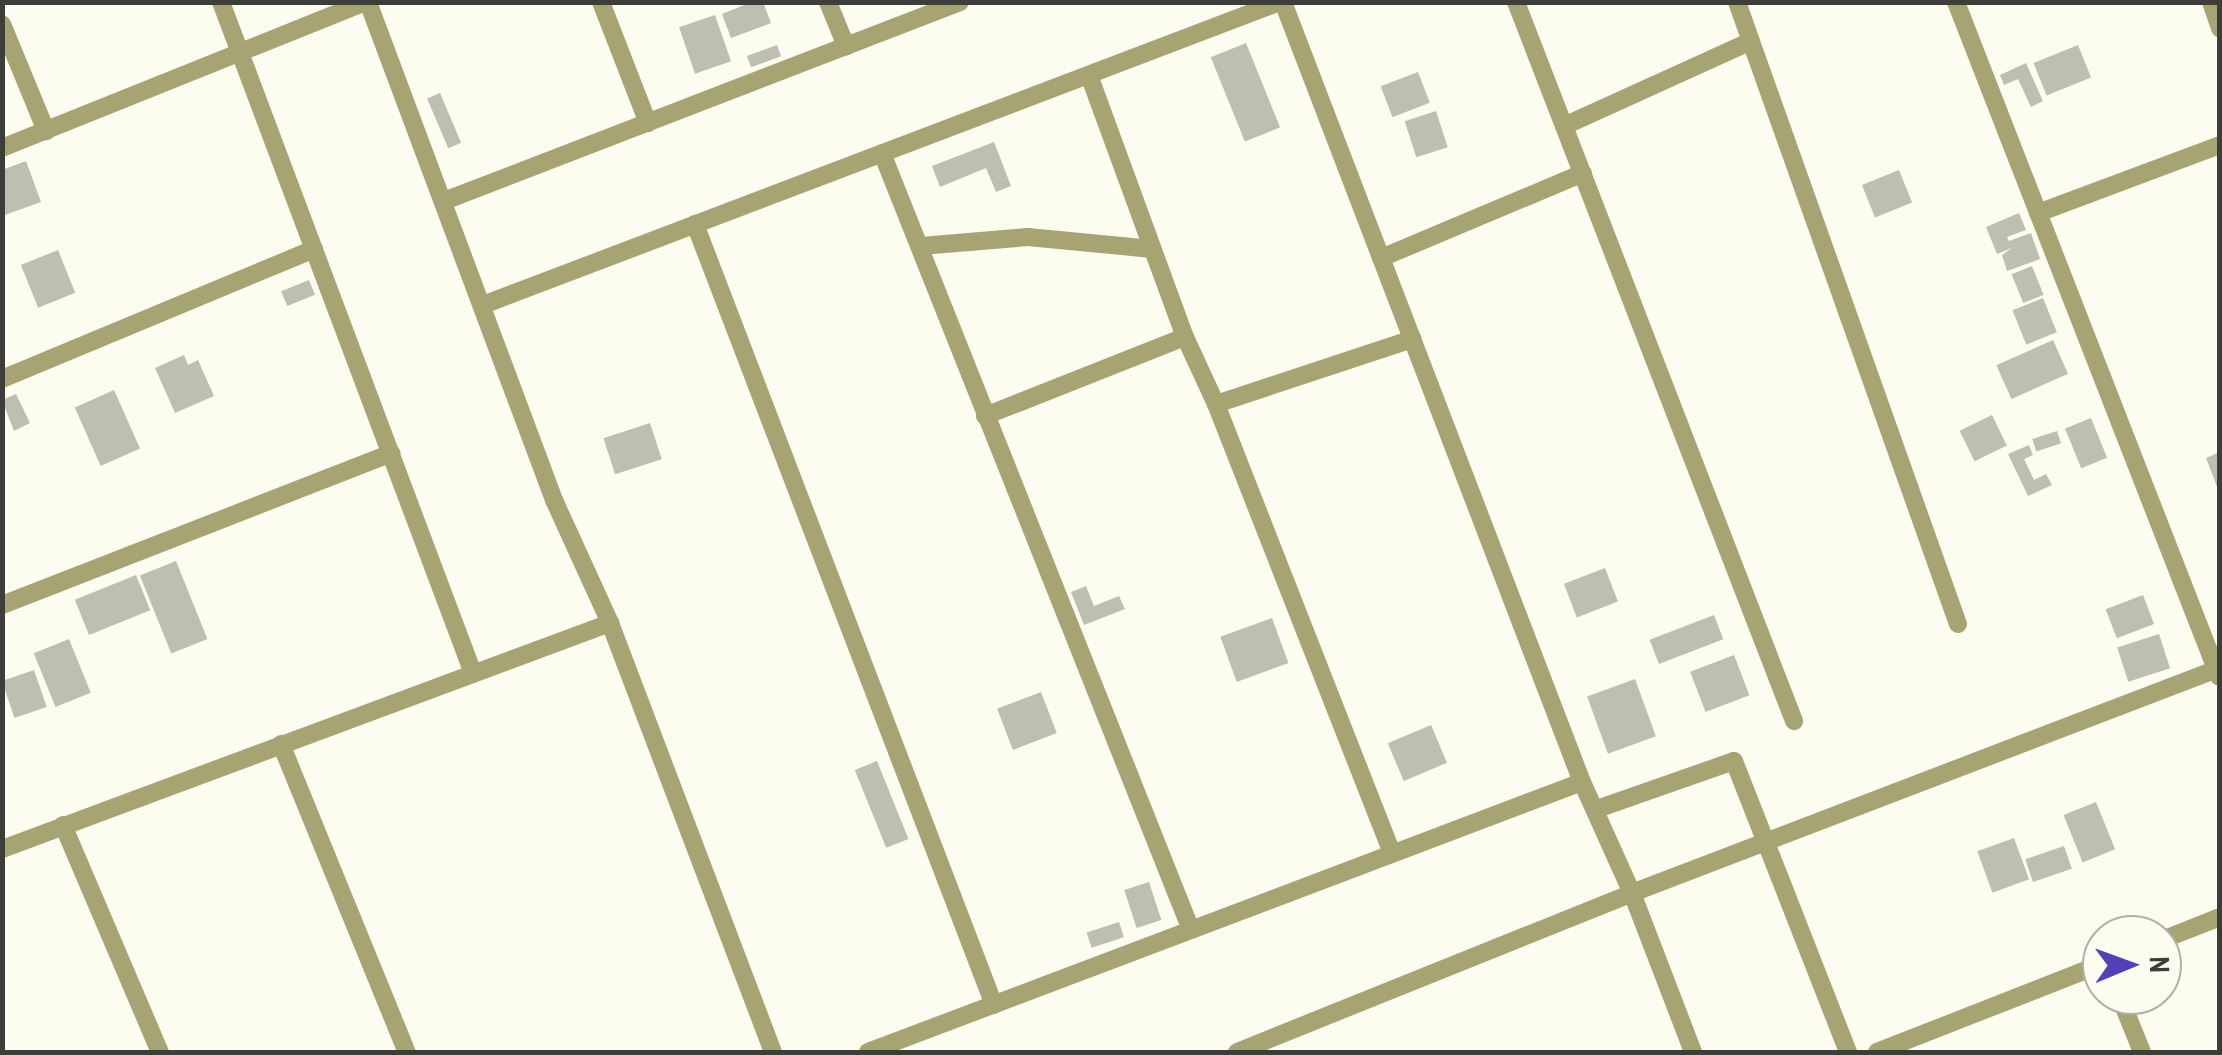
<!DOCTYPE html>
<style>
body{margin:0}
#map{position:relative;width:2222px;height:1055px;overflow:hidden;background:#fcfcf0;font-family:"Archivo Narrow",sans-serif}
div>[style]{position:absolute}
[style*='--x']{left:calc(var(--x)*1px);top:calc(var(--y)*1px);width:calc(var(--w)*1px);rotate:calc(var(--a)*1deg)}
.building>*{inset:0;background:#bebeb3;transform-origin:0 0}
.street>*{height:18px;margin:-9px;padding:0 9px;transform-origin:9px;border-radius:9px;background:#a7a474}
span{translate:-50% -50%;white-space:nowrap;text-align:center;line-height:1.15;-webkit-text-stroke:8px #fcfcf0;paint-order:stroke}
.frame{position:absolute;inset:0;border:5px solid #3d3d39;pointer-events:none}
.north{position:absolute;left:2082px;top:915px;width:100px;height:100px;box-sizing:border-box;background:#fcfcf0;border:2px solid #b0b0a7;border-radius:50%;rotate:89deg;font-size:28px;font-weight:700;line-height:40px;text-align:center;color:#3d3d39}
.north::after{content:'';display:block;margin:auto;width:35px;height:45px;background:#5540b8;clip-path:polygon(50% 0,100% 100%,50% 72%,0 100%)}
</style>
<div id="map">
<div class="building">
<div style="clip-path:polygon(752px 2px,763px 2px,771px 23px,731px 38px,722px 14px)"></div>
<div style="left:715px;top:15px;width:49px;height:38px;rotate:71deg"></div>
<div style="left:1246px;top:43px;width:91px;height:38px;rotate:68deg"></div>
<div style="left:777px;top:45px;width:12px;height:32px;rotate:70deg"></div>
<div style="left:2078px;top:45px;width:35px;height:48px;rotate:68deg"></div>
<div style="clip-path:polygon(2026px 63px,2043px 101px,2031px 107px,2018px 79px,2004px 85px,2000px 75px)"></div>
<div style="left:1418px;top:72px;width:33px;height:40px;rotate:69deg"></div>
<div style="left:440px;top:93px;width:54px;height:14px;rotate:67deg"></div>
<div style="left:1436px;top:111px;width:38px;height:33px;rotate:72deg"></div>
<div style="clip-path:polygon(994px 142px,1011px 186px,996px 192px,986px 168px,940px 187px,932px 166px)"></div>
<div style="clip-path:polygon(26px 161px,41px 202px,2px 216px,2px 170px)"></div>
<div style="left:1899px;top:170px;width:35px;height:40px;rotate:68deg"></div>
<div style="clip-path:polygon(2019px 213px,2026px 230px,2007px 237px,2009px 241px,2031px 233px,2040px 259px,2007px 271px,2002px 255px,2012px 248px,1997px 254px,1986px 227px)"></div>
<div style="left:58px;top:250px;width:46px;height:40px;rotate:68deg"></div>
<div style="left:2032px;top:266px;width:31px;height:22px;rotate:68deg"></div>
<div style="left:309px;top:280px;width:16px;height:30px;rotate:68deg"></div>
<div style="left:2043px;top:298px;width:37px;height:33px;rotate:68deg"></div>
<div style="left:2053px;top:340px;width:37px;height:62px;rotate:66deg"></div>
<div style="clip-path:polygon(184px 355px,188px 365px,198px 360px,214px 396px,175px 413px,155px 368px)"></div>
<div style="left:114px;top:390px;width:64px;height:43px;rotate:66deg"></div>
<div style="clip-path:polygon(16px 394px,30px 423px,14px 431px,2px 400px)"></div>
<div style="left:1992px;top:415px;width:34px;height:36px;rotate:64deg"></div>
<div style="left:2091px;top:418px;width:43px;height:28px;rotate:68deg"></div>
<div style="left:650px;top:423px;width:38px;height:49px;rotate:72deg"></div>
<div style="left:2057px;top:431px;width:13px;height:26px;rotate:72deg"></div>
<div style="clip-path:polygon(2029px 445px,2033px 455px,2024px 459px,2034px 480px,2046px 474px,2052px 485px,2028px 496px,2008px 454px)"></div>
<div style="clip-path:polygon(2220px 452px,2220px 491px,2219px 492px,2206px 458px)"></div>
<div style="left:176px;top:561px;width:84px;height:39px;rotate:68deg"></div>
<div style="left:1605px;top:568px;width:36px;height:44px;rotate:69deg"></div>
<div style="left:136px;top:575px;width:38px;height:66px;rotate:68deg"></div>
<div style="clip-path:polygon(1086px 586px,1094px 606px,1119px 596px,1125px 609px,1084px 625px,1071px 592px)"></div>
<div style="left:2143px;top:595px;width:31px;height:40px;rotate:69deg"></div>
<div style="left:1714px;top:615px;width:26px;height:69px;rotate:69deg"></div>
<div style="left:1272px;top:618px;width:48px;height:55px;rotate:70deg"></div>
<div style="left:2159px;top:634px;width:36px;height:44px;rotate:72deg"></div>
<div style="left:69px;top:639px;width:58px;height:38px;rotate:68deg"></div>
<div style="left:1734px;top:655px;width:43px;height:47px;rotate:69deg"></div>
<div style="left:34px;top:670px;width:39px;height:34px;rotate:71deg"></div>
<div style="left:1635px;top:679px;width:61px;height:51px;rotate:70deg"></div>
<div style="left:1041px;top:692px;width:44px;height:47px;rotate:69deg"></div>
<div style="left:1431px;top:725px;width:41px;height:47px;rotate:67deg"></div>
<div style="left:877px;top:761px;width:84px;height:24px;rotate:68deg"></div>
<div style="left:2096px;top:802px;width:51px;height:35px;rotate:68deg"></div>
<div style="left:2014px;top:838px;width:44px;height:39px;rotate:70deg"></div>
<div style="left:2064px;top:846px;width:24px;height:41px;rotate:71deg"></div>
<div style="left:1149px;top:882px;width:40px;height:26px;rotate:72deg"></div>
<div style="left:1119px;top:922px;width:16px;height:34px;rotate:72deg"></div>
</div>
<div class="street">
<div style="--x:221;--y:2;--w:717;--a:69.42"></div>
<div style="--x:368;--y:2;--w:532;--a:69.52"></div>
<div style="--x:554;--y:500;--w:135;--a:65.5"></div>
<div style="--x:610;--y:623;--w:459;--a:69.2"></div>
<div style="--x:601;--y:2;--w:130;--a:68.8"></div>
<div style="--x:828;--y:2;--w:48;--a:67.8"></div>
<div style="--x:1283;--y:2;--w:835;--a:69.03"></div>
<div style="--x:1582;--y:782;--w:122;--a:65.8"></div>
<div style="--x:1632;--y:893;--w:170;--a:69"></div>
<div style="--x:1516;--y:2;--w:771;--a:68.86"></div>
<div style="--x:1737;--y:2;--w:660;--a:70.44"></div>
<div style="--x:1956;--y:2;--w:724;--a:68.71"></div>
<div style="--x:2211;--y:2;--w:28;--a:71"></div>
<div style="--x:2;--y:24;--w:116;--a:67.6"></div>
<div style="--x:1089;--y:75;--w:279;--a:69.9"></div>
<div style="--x:1564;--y:126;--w:205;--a:-24.4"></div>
<div style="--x:2;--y:148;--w:392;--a:-21.9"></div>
<div style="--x:882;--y:153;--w:836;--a:68.31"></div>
<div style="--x:444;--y:201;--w:553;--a:-21.09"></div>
<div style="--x:2038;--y:213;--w:194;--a:-20.5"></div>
<div style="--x:695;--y:224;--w:836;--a:69.05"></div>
<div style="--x:921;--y:246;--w:107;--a:-4.8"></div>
<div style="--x:1028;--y:237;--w:125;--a:5.5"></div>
<div style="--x:1381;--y:258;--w:219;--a:-22.8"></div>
<div style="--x:483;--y:305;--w:853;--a:-20.82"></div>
<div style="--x:2;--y:379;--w:338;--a:-22.6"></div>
<div style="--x:1216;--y:404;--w:482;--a:68.6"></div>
<div style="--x:985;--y:416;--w:215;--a:-21.6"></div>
<div style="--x:1185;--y:337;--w:74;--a:65.2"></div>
<div style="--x:1216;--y:404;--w:207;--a:-18.3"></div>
<div style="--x:2;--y:605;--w:418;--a:-21.3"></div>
<div style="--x:281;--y:744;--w:333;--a:67.8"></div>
<div style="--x:1597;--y:809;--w:145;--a:-19.3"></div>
<div style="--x:1734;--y:761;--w:313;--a:68.6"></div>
<div style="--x:63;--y:825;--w:247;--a:66.9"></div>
<div style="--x:2;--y:849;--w:649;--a:-20.39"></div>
<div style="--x:2162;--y:940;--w:62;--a:-21.6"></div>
<div style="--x:2119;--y:995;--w:61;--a:68"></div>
<div style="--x:868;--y:1052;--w:763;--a:-20.71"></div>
<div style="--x:1237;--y:1052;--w:426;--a:-21.9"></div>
<div style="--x:1632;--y:893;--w:630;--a:-20.94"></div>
<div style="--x:1877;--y:1052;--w:242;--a:-21.4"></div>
</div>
<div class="frame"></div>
<div class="north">N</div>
</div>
